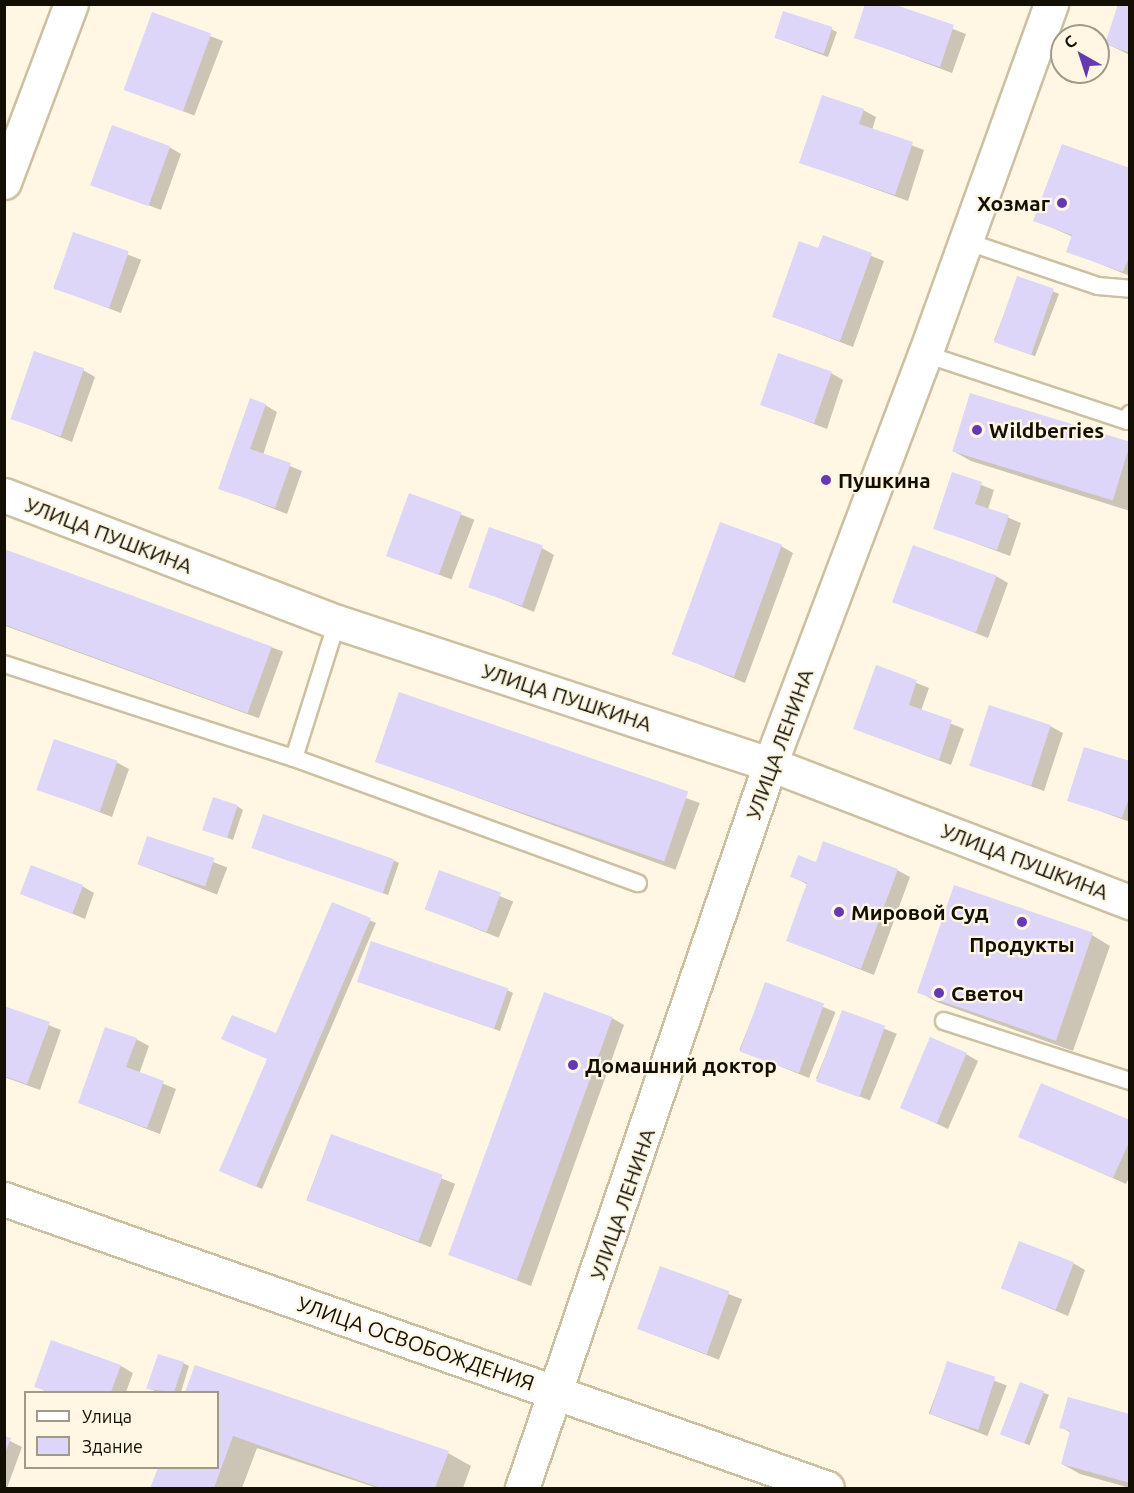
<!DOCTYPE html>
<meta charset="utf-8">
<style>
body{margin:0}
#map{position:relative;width:1134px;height:1493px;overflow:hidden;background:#fff7e4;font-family:Ubuntu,sans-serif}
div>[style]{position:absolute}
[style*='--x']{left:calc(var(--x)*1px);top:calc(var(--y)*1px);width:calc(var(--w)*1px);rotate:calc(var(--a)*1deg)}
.shadow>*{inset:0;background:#0003;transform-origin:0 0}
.building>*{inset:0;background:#ddd6f8;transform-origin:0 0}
.roads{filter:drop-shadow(2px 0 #cdc0a1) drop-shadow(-2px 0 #cdc0a1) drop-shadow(0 2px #cdc0a1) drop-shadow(0 -2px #cdc0a1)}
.service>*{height:16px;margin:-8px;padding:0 8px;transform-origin:8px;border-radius:8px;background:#fff}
.minor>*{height:33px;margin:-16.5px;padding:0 16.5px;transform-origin:16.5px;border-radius:16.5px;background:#fff}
.secondary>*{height:33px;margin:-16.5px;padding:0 16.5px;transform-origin:16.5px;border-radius:16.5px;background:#fff}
.dots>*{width:16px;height:16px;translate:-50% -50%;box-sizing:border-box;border:3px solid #fff7e4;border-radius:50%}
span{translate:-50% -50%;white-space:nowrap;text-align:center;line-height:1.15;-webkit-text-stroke:4.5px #fff7e4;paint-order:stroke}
.poi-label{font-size:21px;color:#130f05;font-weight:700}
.right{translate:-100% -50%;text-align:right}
.left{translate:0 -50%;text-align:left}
.street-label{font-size:21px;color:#130f05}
.frame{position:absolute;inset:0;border:6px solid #130f05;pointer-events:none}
.legend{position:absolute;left:24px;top:1391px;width:195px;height:78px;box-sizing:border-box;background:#fff7e4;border:2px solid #a19a8b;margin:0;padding:8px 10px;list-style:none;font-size:18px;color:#130f05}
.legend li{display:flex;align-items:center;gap:12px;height:30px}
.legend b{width:30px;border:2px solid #a19a8b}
.north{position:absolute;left:1050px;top:24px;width:60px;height:60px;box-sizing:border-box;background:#fff7e4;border:2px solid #a19a8b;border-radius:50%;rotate:321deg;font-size:16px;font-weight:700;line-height:24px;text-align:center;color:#130f05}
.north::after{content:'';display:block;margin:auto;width:21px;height:27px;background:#6539b1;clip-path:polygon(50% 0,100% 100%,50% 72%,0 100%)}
</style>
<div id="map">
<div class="shadow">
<div style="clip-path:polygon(888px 4px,966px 34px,952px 73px,856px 37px)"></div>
<div style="clip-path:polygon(1130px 4px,1130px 55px,1107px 44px)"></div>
<div style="left:153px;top:14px;width:75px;height:80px;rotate:21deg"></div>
<div style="clip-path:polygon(831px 29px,837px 32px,828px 57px,776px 38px)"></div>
<div style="clip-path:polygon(863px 110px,876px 117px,872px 130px,924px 150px,908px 201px,801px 162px)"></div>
<div style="clip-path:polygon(169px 147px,181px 154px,161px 210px,93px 184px)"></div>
<div style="clip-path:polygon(1130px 170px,1130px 276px,1068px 251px,1073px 237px,1035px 220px)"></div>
<div style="left:74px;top:234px;width:72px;height:57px;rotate:21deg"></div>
<div style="clip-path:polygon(824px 237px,884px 261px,853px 347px,773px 316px,819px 250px)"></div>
<div style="left:1018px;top:278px;width:44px;height:67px;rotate:21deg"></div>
<div style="clip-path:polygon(83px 370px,95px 377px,72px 442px,12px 418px)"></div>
<div style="clip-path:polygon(831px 373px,843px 380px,827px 429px,762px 404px)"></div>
<div style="clip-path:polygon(265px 405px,277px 412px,263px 455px,302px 471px,287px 514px,220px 488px)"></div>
<div style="clip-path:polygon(1130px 445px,1130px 511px,971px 461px,953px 451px)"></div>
<div style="clip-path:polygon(953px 474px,994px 490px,988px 509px,1021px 523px,1010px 556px,935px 528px)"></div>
<div style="left:410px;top:495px;width:69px;height:64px;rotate:21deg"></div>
<div style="clip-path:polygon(781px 546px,793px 553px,745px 683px,672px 653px)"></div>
<div style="clip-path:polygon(542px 548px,554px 555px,534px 612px,470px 586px)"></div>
<div style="left:4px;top:550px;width:297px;height:71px;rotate:20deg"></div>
<div style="clip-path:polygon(996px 576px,1008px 583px,988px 638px,894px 601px)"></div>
<div style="clip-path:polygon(877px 667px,929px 688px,921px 711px,964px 729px,951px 765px,855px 729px)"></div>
<div style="left:400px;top:694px;width:319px;height:71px;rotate:20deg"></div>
<div style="clip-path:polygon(1050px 726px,1063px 733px,1044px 791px,972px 765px)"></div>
<div style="clip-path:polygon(116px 762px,129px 769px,112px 817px,39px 789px)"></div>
<div style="clip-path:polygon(1130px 763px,1130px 822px,1069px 800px)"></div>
<div style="clip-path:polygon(237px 806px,243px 810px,233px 840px,204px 829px)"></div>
<div style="left:148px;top:837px;width:85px;height:29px;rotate:21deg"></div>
<div style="clip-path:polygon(253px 847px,393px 860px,399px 863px,388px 895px)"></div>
<div style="clip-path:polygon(817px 864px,897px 870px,910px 877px,874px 975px,788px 941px,808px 885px,792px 876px)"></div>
<div style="left:440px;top:872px;width:79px;height:39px;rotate:22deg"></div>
<div style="clip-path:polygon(82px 886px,94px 893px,85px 919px,22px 893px)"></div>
<div style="clip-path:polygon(333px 904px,376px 923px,262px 1189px,227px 1174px,277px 1035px)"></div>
<div style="clip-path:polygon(1092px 935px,1110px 946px,1073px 1051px,937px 1002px,919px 992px)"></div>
<div style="clip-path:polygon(365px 984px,507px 990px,513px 993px,500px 1031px)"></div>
<div style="left:766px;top:984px;width:75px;height:71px;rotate:22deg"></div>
<div style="clip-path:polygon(4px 1007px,61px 1030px,40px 1090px,4px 1077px)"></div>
<div style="left:843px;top:1012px;width:58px;height:72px;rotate:22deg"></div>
<div style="clip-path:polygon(612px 1018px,624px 1025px,531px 1286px,451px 1255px)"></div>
<div style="clip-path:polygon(136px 1039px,149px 1046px,139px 1074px,176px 1089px,160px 1134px,79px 1103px)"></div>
<div style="clip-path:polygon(966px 1054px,978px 1061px,948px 1129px,901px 1107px)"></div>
<div style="clip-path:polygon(1130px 1121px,1130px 1175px,1126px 1184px,1020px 1137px)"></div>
<div style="left:331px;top:1136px;width:133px;height:68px;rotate:21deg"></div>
<div style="clip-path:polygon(1073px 1263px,1085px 1270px,1068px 1316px,1002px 1288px)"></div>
<div style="left:661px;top:1268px;width:87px;height:65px;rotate:21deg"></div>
<div style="clip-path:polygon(183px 1363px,189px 1366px,181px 1392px,157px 1392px,148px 1388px)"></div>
<div style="left:948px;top:1363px;width:63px;height:54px;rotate:21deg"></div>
<div style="clip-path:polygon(121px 1366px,133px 1373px,126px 1392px,47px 1392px,36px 1386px)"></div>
<div style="clip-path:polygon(196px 1367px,448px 1453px,471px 1466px,463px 1488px,377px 1488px,257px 1448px,242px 1488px,152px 1488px,159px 1468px,218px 1468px,218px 1392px,187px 1392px)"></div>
<div style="left:1021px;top:1384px;width:30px;height:54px;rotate:21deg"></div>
<div style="clip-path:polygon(1130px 1416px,1130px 1488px,1080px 1474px,1062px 1464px,1071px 1433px,1061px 1427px)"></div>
<div style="clip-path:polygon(4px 1438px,22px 1447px,7px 1488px,4px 1488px)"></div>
</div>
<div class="building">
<div style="clip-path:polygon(865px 4px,893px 4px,954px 25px,940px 67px,854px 38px)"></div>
<div style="clip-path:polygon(1118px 4px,1130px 4px,1130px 53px,1105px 44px)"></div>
<div style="left:783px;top:11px;width:52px;height:28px;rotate:18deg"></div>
<div style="left:152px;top:12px;width:63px;height:83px;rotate:20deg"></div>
<div style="clip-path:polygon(822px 95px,864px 109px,859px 124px,913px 142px,895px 195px,799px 163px)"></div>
<div style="left:112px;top:125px;width:62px;height:64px;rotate:20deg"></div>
<div style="clip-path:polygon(1062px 144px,1130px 168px,1130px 254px,1123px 272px,1066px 252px,1072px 235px,1033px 221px)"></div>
<div style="left:73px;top:232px;width:59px;height:60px;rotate:19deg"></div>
<div style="clip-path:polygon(823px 235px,872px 253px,840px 341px,772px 317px,799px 241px,818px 248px)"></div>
<div style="left:1017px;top:276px;width:39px;height:70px;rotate:19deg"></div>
<div style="left:34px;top:351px;width:53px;height:72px;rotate:19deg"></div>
<div style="left:778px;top:353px;width:57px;height:55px;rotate:19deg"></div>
<div style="left:970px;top:393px;width:168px;height:61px;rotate:17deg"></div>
<div style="clip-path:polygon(250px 398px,266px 404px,250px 449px,291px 463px,275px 508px,218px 489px)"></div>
<div style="clip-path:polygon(952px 472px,982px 482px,975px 504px,1009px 515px,997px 550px,933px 529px)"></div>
<div style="left:409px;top:493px;width:56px;height:67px;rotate:20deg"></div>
<div style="left:720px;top:522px;width:66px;height:141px;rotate:20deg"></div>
<div style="left:489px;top:527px;width:57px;height:64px;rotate:19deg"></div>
<div style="left:913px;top:545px;width:89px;height:61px;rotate:20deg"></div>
<div style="left:4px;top:549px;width:285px;height:71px;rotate:20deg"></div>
<div style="clip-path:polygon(876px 665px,917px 680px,909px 705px,952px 720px,939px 760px,853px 729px)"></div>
<div style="left:399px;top:692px;width:306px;height:74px;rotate:19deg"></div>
<div style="left:989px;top:705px;width:65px;height:64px;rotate:18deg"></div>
<div style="left:54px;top:739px;width:67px;height:54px;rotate:19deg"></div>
<div style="clip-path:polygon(1084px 747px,1130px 761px,1130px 795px,1122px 818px,1067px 801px)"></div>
<div style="left:213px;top:797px;width:26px;height:35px;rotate:18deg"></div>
<div style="left:263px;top:814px;width:139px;height:36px;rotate:19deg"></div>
<div style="left:147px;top:836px;width:71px;height:30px;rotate:18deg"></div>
<div style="clip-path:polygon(823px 841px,898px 869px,861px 969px,786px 941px,807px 883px,790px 877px,798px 855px,816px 862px)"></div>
<div style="left:31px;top:865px;width:56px;height:31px;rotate:21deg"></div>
<div style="left:439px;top:870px;width:66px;height:42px;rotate:20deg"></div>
<div style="left:954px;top:885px;width:147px;height:114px;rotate:19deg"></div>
<div style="clip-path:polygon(332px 902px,371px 918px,256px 1187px,219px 1171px,267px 1059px,221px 1039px,232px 1015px,276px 1033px)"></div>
<div style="left:371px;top:941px;width:145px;height:43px;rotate:19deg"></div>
<div style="left:765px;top:982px;width:63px;height:74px;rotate:20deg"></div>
<div style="left:544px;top:992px;width:73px;height:280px;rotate:20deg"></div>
<div style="clip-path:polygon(4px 1006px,50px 1022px,27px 1084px,4px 1076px)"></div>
<div style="left:842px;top:1010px;width:46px;height:76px;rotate:20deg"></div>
<div style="clip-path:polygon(105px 1027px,137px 1038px,126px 1067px,164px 1081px,147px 1128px,78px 1103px)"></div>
<div style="left:930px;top:1037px;width:40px;height:77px;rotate:23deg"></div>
<div style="clip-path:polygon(1041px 1083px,1130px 1120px,1130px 1140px,1113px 1178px,1018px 1137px)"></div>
<div style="left:331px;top:1134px;width:119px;height:71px;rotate:20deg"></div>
<div style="left:1019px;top:1241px;width:59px;height:51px;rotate:21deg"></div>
<div style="left:660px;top:1266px;width:74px;height:67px;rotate:20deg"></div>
<div style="clip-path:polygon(51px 1340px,121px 1365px,111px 1392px,50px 1392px,34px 1387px)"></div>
<div style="clip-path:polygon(158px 1354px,184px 1362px,174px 1392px,146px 1389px)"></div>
<div style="left:947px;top:1361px;width:51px;height:56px;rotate:18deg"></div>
<div style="clip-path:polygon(195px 1365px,449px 1451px,435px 1488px,381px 1488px,233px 1436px,214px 1488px,150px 1488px,158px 1468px,218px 1468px,218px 1392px,185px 1392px)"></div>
<div style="left:1020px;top:1382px;width:26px;height:56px;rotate:21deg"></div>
<div style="clip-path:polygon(1068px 1397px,1130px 1414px,1130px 1483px,1061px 1464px,1070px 1431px,1059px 1428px)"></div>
<div style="clip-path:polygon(4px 1436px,11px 1438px,5px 1454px,4px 1454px)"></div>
</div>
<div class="roads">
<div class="service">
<div style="--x:965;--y:241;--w:140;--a:18.7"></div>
<div style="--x:1098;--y:286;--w:32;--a:5"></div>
<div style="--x:925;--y:354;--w:213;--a:18.3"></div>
<div style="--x:1127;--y:421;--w:8;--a:-67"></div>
<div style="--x:4;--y:664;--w:305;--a:18"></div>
<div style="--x:294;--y:758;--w:143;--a:-72.5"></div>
<div style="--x:294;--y:758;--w:366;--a:20"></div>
<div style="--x:944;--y:1021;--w:195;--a:17.9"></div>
</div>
<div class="minor">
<div style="--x:4;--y:182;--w:190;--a:-69.4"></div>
<div style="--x:4;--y:495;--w:356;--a:20.9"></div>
<div style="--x:337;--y:622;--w:456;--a:18.2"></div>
<div style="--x:770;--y:764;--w:386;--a:21"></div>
<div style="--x:4;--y:1199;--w:872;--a:19.35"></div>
</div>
<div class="secondary">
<div style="--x:522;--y:1488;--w:765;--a:-71.09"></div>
<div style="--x:770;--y:764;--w:438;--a:-69.3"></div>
<div style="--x:925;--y:354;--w:372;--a:-70.2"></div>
</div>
</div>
<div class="dots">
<div style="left:1062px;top:203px;background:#6539b1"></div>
<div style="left:977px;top:430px;background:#6539b1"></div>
<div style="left:826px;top:480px;background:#6539b1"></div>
<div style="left:839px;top:912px;background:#6539b1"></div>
<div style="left:1022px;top:922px;background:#6539b1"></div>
<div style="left:939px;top:993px;background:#6539b1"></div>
<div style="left:573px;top:1065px;background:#6539b1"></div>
</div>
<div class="poi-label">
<span class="right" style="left:1050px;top:203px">Хозмаг</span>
<span class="left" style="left:989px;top:430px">Wildberries</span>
<span class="left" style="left:838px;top:480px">Пушкина</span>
<span class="left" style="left:851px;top:912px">Мировой Суд</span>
<span style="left:1022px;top:944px">Продукты</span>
<span class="left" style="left:951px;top:993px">Светоч</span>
<span class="left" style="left:585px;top:1065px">Домашний доктор</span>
</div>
<div class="street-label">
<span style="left:109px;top:535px;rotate:21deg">УЛИЦА ПУШКИНА</span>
<span style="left:567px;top:697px;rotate:18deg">УЛИЦА ПУШКИНА</span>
<span style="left:779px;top:744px;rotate:-70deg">УЛИЦА ЛЕНИНА</span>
<span style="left:1025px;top:861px;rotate:21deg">УЛИЦА ПУШКИНА</span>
<span style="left:622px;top:1204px;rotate:-71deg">УЛИЦА ЛЕНИНА</span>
<span style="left:416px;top:1343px;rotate:19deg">УЛИЦА ОСВОБОЖДЕНИЯ</span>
</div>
<div class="frame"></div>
<ul class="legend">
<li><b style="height:8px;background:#fff"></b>Улица</li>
<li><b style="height:16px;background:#ddd6f8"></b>Здание</li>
</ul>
<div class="north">С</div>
</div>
